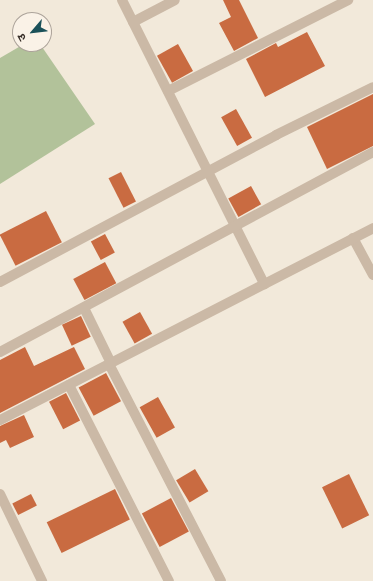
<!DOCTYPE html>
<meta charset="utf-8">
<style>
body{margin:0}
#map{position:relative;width:373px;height:581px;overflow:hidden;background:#f2e9da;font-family:Rubik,"Noto Sans Devanagari",sans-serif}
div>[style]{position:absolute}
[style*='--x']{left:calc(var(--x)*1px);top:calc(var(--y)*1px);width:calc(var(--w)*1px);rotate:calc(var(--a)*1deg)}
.green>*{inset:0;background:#b2c29a}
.building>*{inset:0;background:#c96b41;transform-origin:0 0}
.street>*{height:10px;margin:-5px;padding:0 5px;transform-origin:5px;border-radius:5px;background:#cbb9a6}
span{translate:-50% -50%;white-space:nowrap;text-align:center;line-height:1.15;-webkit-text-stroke:3px #faf2e7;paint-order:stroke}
.north{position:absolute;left:12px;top:12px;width:40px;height:40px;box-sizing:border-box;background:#faf2e7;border:1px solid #aca39a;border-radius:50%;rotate:242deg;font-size:11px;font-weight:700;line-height:16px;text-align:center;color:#362d27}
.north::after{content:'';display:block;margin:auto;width:14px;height:18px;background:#1b5159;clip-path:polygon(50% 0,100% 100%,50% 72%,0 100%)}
</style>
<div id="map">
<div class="green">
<div style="clip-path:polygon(24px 44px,40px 44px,95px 124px,0 184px,0 58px)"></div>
</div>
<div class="building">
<div style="clip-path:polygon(223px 0,239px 0,258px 38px,234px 51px,219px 23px,231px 17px)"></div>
<div style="clip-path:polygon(307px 32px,325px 66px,265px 97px,246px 59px,276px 43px,278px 47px)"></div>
<div style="left:178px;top:44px;width:31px;height:24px;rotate:61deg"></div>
<div style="clip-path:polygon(373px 94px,373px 146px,327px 169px,307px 127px)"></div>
<div style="left:236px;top:109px;width:33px;height:17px;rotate:61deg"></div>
<div style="left:121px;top:172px;width:33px;height:14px;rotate:63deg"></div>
<div style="left:251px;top:186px;width:21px;height:26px;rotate:61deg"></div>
<div style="left:46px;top:211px;width:35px;height:52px;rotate:63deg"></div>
<div style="left:105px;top:234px;width:21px;height:16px;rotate:62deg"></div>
<div style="left:105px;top:262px;width:24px;height:36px;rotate:62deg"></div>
<div style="left:140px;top:312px;width:25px;height:20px;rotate:61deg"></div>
<div style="left:81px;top:316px;width:23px;height:21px;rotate:65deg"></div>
<div style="clip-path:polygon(25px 347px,34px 366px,74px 347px,85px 369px,0 413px,0 360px)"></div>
<div style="left:106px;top:373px;width:32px;height:31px;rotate:62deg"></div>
<div style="left:66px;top:393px;width:31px;height:19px;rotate:63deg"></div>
<div style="left:158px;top:397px;width:35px;height:21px;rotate:61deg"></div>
<div style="clip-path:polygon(24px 415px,34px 437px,10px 448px,6px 440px,0 443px,0 426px)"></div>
<div style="left:195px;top:469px;width:26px;height:22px;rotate:59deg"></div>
<div style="left:349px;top:474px;width:46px;height:30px;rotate:64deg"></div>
<div style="left:115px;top:489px;width:34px;height:76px;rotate:64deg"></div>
<div style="left:31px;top:494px;width:13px;height:21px;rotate:63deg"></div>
<div style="left:171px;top:498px;width:38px;height:33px;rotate:62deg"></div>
</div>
<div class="street">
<div style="--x:122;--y:0;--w:318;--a:63.4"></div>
<div style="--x:133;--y:22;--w:47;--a:-27.6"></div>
<div style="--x:168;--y:91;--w:202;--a:-26.8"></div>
<div style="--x:353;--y:238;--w:42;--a:61.6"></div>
<div style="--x:0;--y:282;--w:313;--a:-28"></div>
<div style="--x:276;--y:135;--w:108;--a:-26.3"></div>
<div style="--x:84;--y:308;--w:61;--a:63.9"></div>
<div style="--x:0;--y:352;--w:423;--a:-28.2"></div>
<div style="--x:109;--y:364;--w:244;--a:62.7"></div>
<div style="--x:69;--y:385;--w:220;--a:63"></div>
<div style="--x:0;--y:420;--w:420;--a:-27.2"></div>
<div style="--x:0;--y:494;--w:97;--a:64.2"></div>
</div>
<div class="north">उ</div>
</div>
